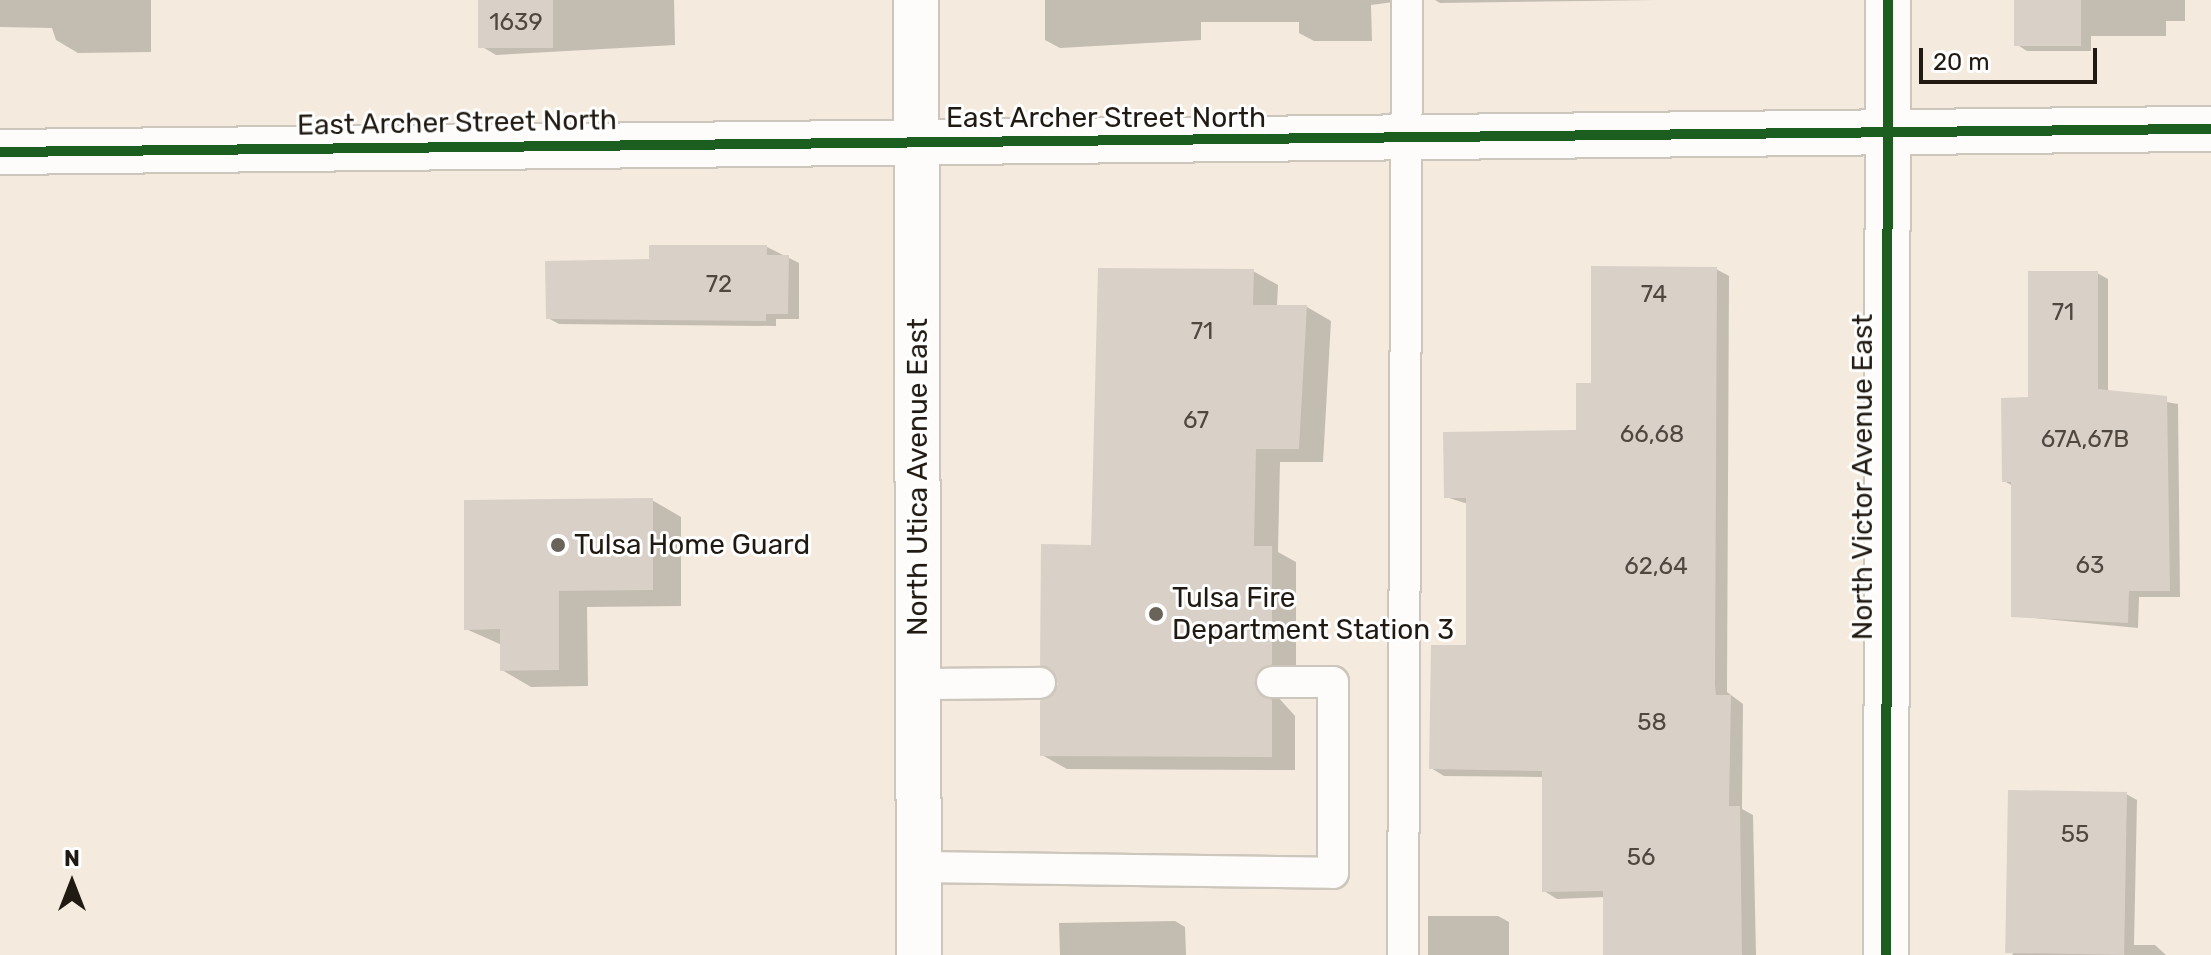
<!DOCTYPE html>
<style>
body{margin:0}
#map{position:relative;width:2211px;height:955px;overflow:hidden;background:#f4ebde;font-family:Rubik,sans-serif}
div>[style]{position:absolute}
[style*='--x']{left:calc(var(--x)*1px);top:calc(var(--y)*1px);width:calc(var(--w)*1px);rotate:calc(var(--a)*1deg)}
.shadow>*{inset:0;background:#0003}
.building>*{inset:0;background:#d9d0c8;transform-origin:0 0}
.roads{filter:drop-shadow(2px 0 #cdc6bc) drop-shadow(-2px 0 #cdc6bc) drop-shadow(0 2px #cdc6bc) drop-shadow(0 -2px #cdc6bc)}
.lane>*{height:30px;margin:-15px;padding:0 15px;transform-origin:15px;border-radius:15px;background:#fdfcfa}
.street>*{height:44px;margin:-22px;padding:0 22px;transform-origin:22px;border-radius:22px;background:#fdfcfa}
.secondary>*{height:44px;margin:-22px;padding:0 22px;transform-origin:22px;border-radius:22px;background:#fdfcfa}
.cycleway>*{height:10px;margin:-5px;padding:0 5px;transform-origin:5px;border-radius:5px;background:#1b5e20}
.dots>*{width:22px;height:22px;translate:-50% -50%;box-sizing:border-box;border:4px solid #fff;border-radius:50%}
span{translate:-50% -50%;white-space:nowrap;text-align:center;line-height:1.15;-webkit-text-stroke:6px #fff;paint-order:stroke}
.number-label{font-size:24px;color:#4e4840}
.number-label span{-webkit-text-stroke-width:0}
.street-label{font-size:28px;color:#201a12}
.poi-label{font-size:28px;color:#201a12}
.left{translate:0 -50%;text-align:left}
.north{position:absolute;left:32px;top:843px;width:80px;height:80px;-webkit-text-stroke:6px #fff;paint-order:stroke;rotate:0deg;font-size:22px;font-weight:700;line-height:32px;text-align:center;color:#201a12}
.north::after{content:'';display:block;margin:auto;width:28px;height:36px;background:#201a12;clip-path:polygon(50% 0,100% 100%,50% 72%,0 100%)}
.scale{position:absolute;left:1919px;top:48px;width:178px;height:36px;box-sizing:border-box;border:4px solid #201a12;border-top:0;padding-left:10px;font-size:24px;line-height:28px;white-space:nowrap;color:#201a12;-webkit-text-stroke:6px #fff;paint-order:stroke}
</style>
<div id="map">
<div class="shadow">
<div style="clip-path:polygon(0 0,151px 0,151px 52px,78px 53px,56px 40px,52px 28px,0 27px)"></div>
<div style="clip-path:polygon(480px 0,674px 0,675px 45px,496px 55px,481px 46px)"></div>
<div style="clip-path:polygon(1045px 0,1409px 0,1371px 5px,1372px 41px,1314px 41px,1299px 33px,1299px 22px,1201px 22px,1201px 40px,1060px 48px,1045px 40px)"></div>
<div style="clip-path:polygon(1435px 0,1657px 0,1440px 3px)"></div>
<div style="clip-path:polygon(2015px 0,2185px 0,2185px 21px,2166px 21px,2166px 36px,2091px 36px,2091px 51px,2027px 51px,2016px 44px)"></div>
<div style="clip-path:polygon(767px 247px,799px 263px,799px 319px,776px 319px,776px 326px,559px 324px,548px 318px,651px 261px)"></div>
<div style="clip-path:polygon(1716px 269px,1729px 276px,1727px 692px,1743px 704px,1742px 809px,1753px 815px,1756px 955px,1605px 955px,1605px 897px,1557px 899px,1544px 891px,1544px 777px,1444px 776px,1431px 768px,1468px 647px,1468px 504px,1446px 497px,1578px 432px,1593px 385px)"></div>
<div style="clip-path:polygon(1253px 271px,1278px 285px,1277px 307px,1307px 307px,1331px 321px,1323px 462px,1280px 462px,1278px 552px,1296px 562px,1296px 678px,1277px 696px,1295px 716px,1295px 770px,1067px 769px,1042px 755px,1093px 547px)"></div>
<div style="clip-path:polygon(2097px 273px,2108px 279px,2108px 392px,2178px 404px,2180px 597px,2139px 597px,2138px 628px,2013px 616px,2013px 486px,2004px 481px,2030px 399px)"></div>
<div style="clip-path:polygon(652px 500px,681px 517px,681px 606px,587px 607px,588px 686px,531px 687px,502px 670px,502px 645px,466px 629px)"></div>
<div style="clip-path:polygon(2126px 794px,2137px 800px,2134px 945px,2155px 945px,2166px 955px,2012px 955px)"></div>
<div style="clip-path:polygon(1428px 916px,1498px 916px,1509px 922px,1509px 955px,1428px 955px)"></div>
<div style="clip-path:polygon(1175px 921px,1185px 927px,1186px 955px,1060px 955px,1059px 923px)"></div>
</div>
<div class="building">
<div style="left:478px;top:0;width:75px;height:48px"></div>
<div style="left:2014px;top:0;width:67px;height:46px"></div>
<div style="clip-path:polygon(649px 245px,767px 245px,767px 255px,789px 255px,788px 314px,766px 314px,766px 321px,546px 319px,545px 261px,649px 259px)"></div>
<div style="clip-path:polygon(1591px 266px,1717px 267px,1715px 684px,1716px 695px,1731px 695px,1729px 806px,1740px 806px,1742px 955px,1603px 955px,1603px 891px,1542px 892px,1542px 771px,1429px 769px,1431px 645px,1466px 645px,1466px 498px,1444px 498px,1443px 432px,1576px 430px,1576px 383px,1591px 383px)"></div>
<div style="clip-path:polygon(1098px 268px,1254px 269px,1253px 305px,1307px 305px,1299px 449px,1256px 449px,1254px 546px,1272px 546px,1272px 664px,1254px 683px,1272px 700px,1272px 757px,1040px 756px,1040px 701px,1058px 684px,1040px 665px,1041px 544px,1091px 545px)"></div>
<div style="clip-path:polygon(2028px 271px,2098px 271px,2098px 389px,2167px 396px,2170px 591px,2129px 591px,2128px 623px,2011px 617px,2011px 482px,2002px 482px,2001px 398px,2028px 397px)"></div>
<div style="clip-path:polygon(653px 498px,653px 590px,559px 591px,559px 670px,500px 671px,500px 629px,464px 630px,464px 500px)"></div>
<div style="left:2127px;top:792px;width:163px;height:119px;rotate:91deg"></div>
</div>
<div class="roads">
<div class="lane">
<div style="--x:918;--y:684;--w:122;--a:-0.5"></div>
<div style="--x:918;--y:867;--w:415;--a:0.8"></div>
<div style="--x:1333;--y:873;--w:191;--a:-90"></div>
<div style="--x:1333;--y:682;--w:61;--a:180"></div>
<div style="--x:1403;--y:955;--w:955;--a:-89.76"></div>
</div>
<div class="street">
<div style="--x:0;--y:152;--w:2211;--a:-0.6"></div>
<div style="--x:1886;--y:955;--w:955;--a:-89.88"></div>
</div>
<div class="secondary">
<div style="--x:916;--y:0;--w:955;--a:89.82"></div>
</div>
</div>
<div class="cycleway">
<div style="--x:0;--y:152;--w:2211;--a:-0.6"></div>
<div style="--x:1886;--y:955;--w:955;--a:-89.88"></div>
</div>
<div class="dots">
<div style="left:558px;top:545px;background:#6a6359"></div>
<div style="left:1156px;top:614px;background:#6a6359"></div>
</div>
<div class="number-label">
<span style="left:516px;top:23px">1639</span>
<span style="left:719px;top:285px">72</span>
<span style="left:1654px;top:295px">74</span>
<span style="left:2063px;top:313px">71</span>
<span style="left:1202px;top:332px">71</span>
<span style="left:1196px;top:421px">67</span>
<span style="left:1652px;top:435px">66,68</span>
<span style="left:2085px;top:440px">67A,67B</span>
<span style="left:2090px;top:566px">63</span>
<span style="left:1656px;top:567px">62,64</span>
<span style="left:1652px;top:723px">58</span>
<span style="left:2075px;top:835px">55</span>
<span style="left:1641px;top:858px">56</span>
</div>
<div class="street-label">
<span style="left:1106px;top:118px">East Archer Street North</span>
<span style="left:457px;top:123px;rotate:-1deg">East Archer Street North</span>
<span style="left:918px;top:477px;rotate:-90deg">North Utica Avenue East</span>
<span style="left:1863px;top:477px;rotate:-90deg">North Victor Avenue East</span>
</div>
<div class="poi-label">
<span class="left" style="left:574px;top:545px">Tulsa Home Guard</span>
<span class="left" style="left:1172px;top:614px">Tulsa Fire<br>Department Station 3</span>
</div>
<div class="north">N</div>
<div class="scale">20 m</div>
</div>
